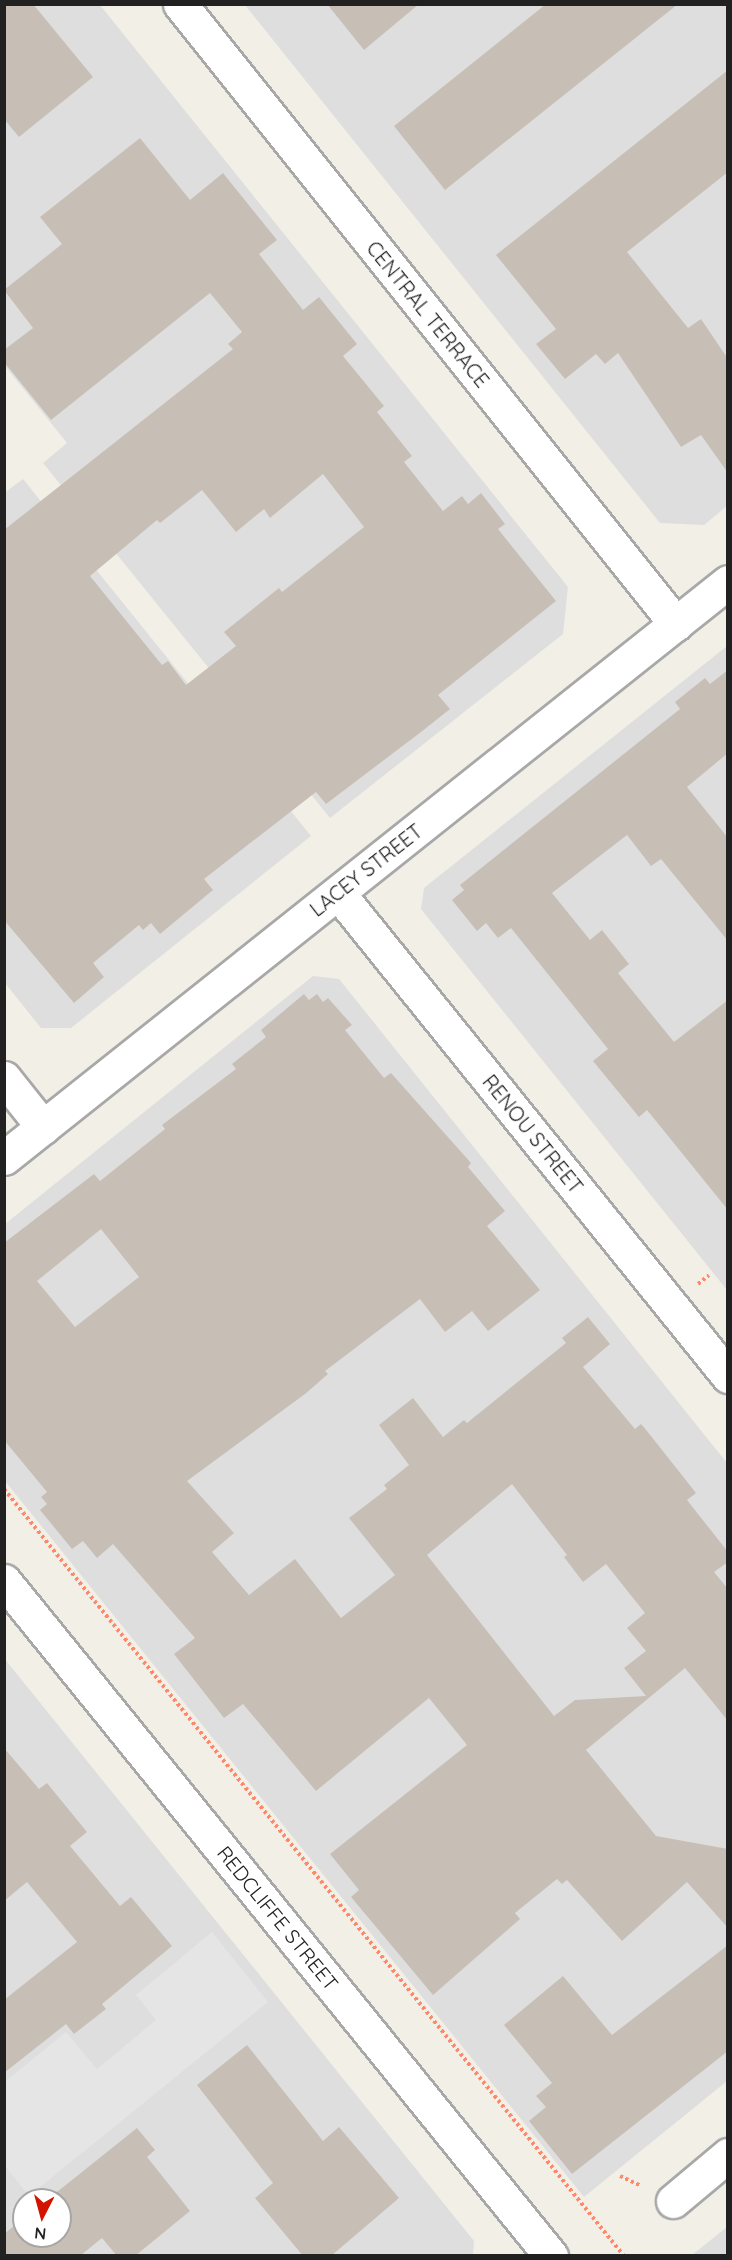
<!DOCTYPE html>
<style>
body{margin:0}
#map{position:relative;width:732px;height:2260px;overflow:hidden;background:#f2efe7;font-family:Quicksand,sans-serif}
div>[style]{position:absolute}
[style*='--x']{left:calc(var(--x)*1px);top:calc(var(--y)*1px);width:calc(var(--w)*1px);rotate:calc(var(--a)*1deg)}
.residential>*{inset:0;background:#dfdede}
.parking>*{inset:0;background:#e5e5e5}
.building>*{inset:0;background:#c7bfb6}
.path>*{height:4px;margin-top:-2px;transform-origin:0;background:repeating-linear-gradient(90deg,#ff886b 0 3px,transparent 0 6px)}
.roads{filter:drop-shadow(2px 0 #a8a8a8) drop-shadow(-2px 0 #a8a8a8) drop-shadow(0 2px #a8a8a8) drop-shadow(0 -2px #a8a8a8)}
.minor>*{height:33px;margin:-16.5px;padding:0 16.5px;transform-origin:16.5px;border-radius:16.5px;background:#fff}
span{translate:-50% -50%;white-space:nowrap;text-align:center;line-height:1.15;-webkit-text-stroke:5px #fff;paint-order:stroke}
.street-label{font-size:20px;color:#212121}
.frame{position:absolute;inset:0;border:6px solid #212121;pointer-events:none}
.north{position:absolute;left:12px;top:2188px;width:60px;height:60px;box-sizing:border-box;background:#fff;border:2px solid #a6a6a6;border-radius:50%;rotate:186deg;font-size:16px;font-weight:700;line-height:24px;text-align:center;color:#212121}
.north::after{content:'';display:block;margin:auto;width:21px;height:27px;background:#d21300;clip-path:polygon(50% 0,100% 100%,50% 72%,0 100%)}
</style>
<div id="map">
<div class="residential">
<div style="clip-path:polygon(4px 5px,100px 5px,568px 587px,563px 634px,330px 818px,43px 463px,67px 443px,5px 366px)"></div>
<div style="clip-path:polygon(245px 5px,727px 5px,727px 506px,704px 525px,660px 523px)"></div>
<div style="clip-path:polygon(23px 479px,311px 836px,71px 1028px,41px 1028px,5px 983px,4px 493px)"></div>
<div style="clip-path:polygon(727px 646px,727px 1290px,421px 909px,424px 888px)"></div>
<div style="clip-path:polygon(313px 976px,339px 979px,727px 1463px,727px 2081px,584px 2197px,5px 1481px,5px 1224px)"></div>
<div style="clip-path:polygon(evenodd,4px 1658px,474px 2241px,473px 2255px,5px 2255px,4px 1658px,24px 2200px,60px 2200px,60px 2236px,24px 2236px,24px 2200px)"></div>
<div style="clip-path:polygon(727px 2227px,727px 2255px,692px 2255px)"></div>
</div>
<div class="parking">
<div style="clip-path:polygon(212px 1932px,268px 2002px,29px 2196px,5px 2166px,5px 2082px,66px 2032px,97px 2069px,156px 2020px,136px 1995px)"></div>
</div>
<div class="building">
<div style="clip-path:polygon(4px 4px,33px 4px,93px 77px,19px 137px,4px 119px)"></div>
<div style="clip-path:polygon(327px 4px,419px 4px,364px 50px)"></div>
<div style="clip-path:polygon(546px 4px,678px 4px,445px 190px,394px 126px)"></div>
<div style="clip-path:polygon(728px 70px,728px 172px,627px 252px,688px 328px,701px 319px,728px 359px,728px 473px,701px 435px,681px 447px,618px 353px,605px 364px,596px 354px,565px 379px,536px 344px,556px 329px,496px 255px)"></div>
<div style="clip-path:polygon(evenodd,140px 138px,190px 200px,223px 173px,277px 240px,259px 254px,303px 310px,319px 297px,357px 344px,343px 356px,384px 406px,377px 412px,412px 456px,404px 462px,443px 511px,462px 496px,468px 504px,481px 493px,505px 524px,498px 529px,556px 601px,438px 695px,450px 709px,421px 732px,326px 804px,316px 792px,204px 879px,213px 890px,160px 934px,151px 923px,143px 930px,139px 925px,93px 963px,104px 977px,74px 1003px,4px 920px,4px 530px,233px 349px,228px 344px,242px 332px,210px 293px,51px 420px,4px 362px,4px 350px,33px 328px,4px 290px,62px 244px,40px 217px,140px 138px,323px 474px,364px 527px,282px 592px,279px 588px,224px 632px,236px 646px,186px 685px,168px 661px,162px 665px,90px 576px,157px 520px,160px 523px,202px 490px,236px 532px,264px 509px,270px 518px,323px 474px)"></div>
<div style="clip-path:polygon(728px 670px,728px 753px,687px 787px,728px 838px,728px 941px,661px 859px,651px 866px,627px 835px,552px 893px,590px 940px,602px 930px,629px 964px,618px 973px,674px 1042px,728px 1000px,728px 1210px,647px 1110px,639px 1117px,593px 1061px,608px 1049px,511px 928px,498px 938px,486px 923px,477px 931px,452px 900px,464px 890px,460px 885px,680px 709px,675px 702px,705px 678px,710px 684px)"></div>
<div style="clip-path:polygon(evenodd,304px 994px,309px 1000px,317px 994px,323px 1002px,328px 998px,352px 1025px,345px 1030px,384px 1078px,391px 1073px,471px 1163px,468px 1167px,505px 1211px,487px 1226px,540px 1290px,488px 1331px,472px 1311px,445px 1332px,420px 1299px,325px 1371px,328px 1374px,305px 1394px,187px 1481px,234px 1533px,212px 1552px,249px 1595px,295px 1559px,341px 1618px,395px 1575px,349px 1518px,387px 1489px,384px 1485px,409px 1465px,379px 1425px,413px 1398px,443px 1437px,464px 1420px,467px 1423px,566px 1343px,562px 1338px,588px 1317px,610px 1344px,583px 1367px,635px 1429px,641px 1424px,647px 1431px,696px 1493px,687px 1500px,728px 1552px,728px 1562px,714px 1572px,728px 1589px,728px 1721px,685px 1668px,586px 1750px,656px 1836px,728px 1849px,728px 1928px,687px 1882px,622px 1941px,567px 1880px,562px 1884px,557px 1879px,515px 1913px,520px 1919px,433px 1995px,351px 1897px,359px 1890px,330px 1854px,467px 1745px,429px 1698px,316px 1791px,243px 1704px,224px 1718px,174px 1654px,195px 1638px,113px 1544px,97px 1558px,83px 1541px,72px 1549px,40px 1510px,47px 1504px,41px 1497px,47px 1492px,4px 1440px,4px 1243px,94px 1174px,100px 1181px,165px 1129px,162px 1125px,236px 1069px,232px 1064px,266px 1037px,261px 1030px,304px 994px,101px 1229px,139px 1277px,75px 1327px,37px 1281px,101px 1229px,304px 994px,512px 1484px,567px 1555px,564px 1557px,583px 1582px,606px 1564px,645px 1613px,627px 1628px,646px 1651px,624px 1668px,646px 1696px,575px 1700px,554px 1716px,427px 1555px,512px 1484px)"></div>
<div style="clip-path:polygon(4px 1748px,39px 1789px,47px 1783px,87px 1832px,70px 1846px,120px 1906px,131px 1897px,172px 1946px,102px 2004px,106px 2009px,74px 2034px,66px 2024px,4px 2073px,4px 2000px,77px 1942px,27px 1882px,4px 1901px)"></div>
<div style="clip-path:polygon(728px 1945px,728px 2051px,572px 2174px,529px 2121px,546px 2107px,536px 2096px,552px 2083px,504px 2025px,563px 1976px,612px 2035px)"></div>
<div style="clip-path:polygon(247px 2045px,323px 2141px,339px 2127px,399px 2198px,331px 2256px,303px 2256px,255px 2198px,273px 2183px,197px 2085px)"></div>
<div style="clip-path:polygon(137px 2128px,155px 2150px,147px 2157px,190px 2211px,135px 2256px,117px 2256px,102px 2238px,81px 2255px,4px 2256px,4px 2234px,24px 2218px,24px 2236px,60px 2236px,60px 2200px,47px 2200px)"></div>
</div>
<div class="path">
<div style="--x:698;--y:1284;--w:14;--a:-39"></div>
<div style="--x:4;--y:1489;--w:986;--a:51.05"></div>
<div style="--x:620;--y:2176;--w:23;--a:25"></div>
</div>
<div class="roads">
<div class="minor">
<div style="--x:180;--y:4;--w:794;--a:51.34"></div>
<div style="--x:338;--y:893;--w:621;--a:51.08"></div>
<div style="--x:4;--y:1078;--w:63;--a:51.5"></div>
<div style="--x:4;--y:1158;--w:925;--a:-38.51"></div>
<div style="--x:4;--y:1581;--w:869;--a:50.98"></div>
<div style="--x:673;--y:2201;--w:72;--a:-39.9"></div>
</div>
</div>
<div class="street-label">
<span style="left:428px;top:314px;rotate:51deg">CENTRAL TERRACE</span>
<span style="left:366px;top:870px;rotate:-38deg">LACEY STREET</span>
<span style="left:533px;top:1134px;rotate:51deg">RENOU STREET</span>
<span style="left:278px;top:1918px;rotate:51deg">REDCLIFFE STREET</span>
</div>
<div class="frame"></div>
<div class="north">N</div>
</div>
